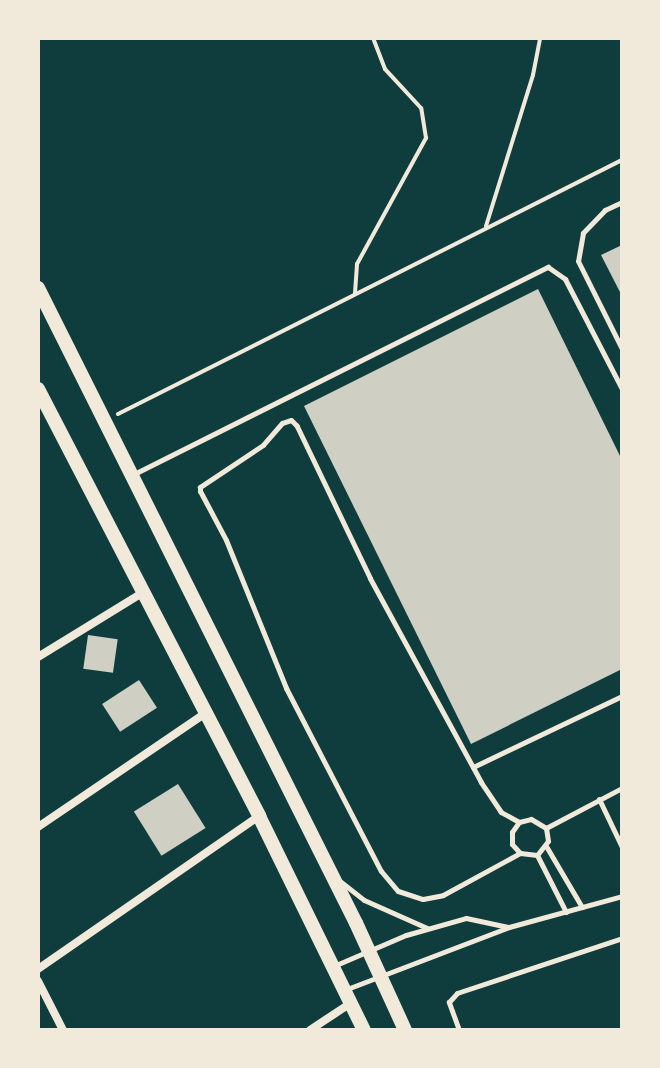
<!DOCTYPE html>
<style>
body{margin:0}
#map{position:relative;width:660px;height:1068px;overflow:hidden;background:#0f3d3e;font-family:Montserrat,sans-serif}
div>[style]{position:absolute}
[style*='--x']{left:calc(var(--x)*1px);top:calc(var(--y)*1px);width:calc(var(--w)*1px);rotate:calc(var(--a)*1deg)}
.building>*{inset:0;background:#cfcfc3;transform-origin:0 0}
.path>*{height:4px;margin:-2px;padding:0 2px;transform-origin:2px;border-radius:2px;background:#f1e9da}
.service>*{height:5px;margin:-2.5px;padding:0 2.5px;transform-origin:2.5px;border-radius:2.5px;background:#f1e9da}
.minor>*{height:8px;margin:-4px;padding:0 4px;transform-origin:4px;border-radius:4px;background:#f1e9da}
.secondary>*{height:14px;margin:-7px;padding:0 7px;transform-origin:7px;border-radius:7px;background:#f1e9da}
span{translate:-50% -50%;white-space:nowrap;text-align:center;line-height:1.15;-webkit-text-stroke:6px #f1e9da;paint-order:stroke}
.frame{position:absolute;inset:0;border:40px solid #f1e9da;pointer-events:none}
</style>
<div id="map">
<div class="building">
<div style="clip-path:polygon(622px 245px,622px 296px,601px 255px)"></div>
<div style="clip-path:polygon(538px 289px,622px 460px,622px 669px,471px 744px,304px 406px)"></div>
<div style="left:88px;top:635px;width:30px;height:34px;rotate:8deg"></div>
<div style="left:139px;top:680px;width:33px;height:44px;rotate:57deg"></div>
<div style="left:178px;top:784px;width:52px;height:52px;rotate:58deg"></div>
</div>
<div class="path">
<div style="--x:486;--y:226;--w:158;--a:-72.7"></div>
<div style="--x:533;--y:75;--w:38;--a:-79"></div>
<div style="--x:355;--y:293;--w:29;--a:-86"></div>
<div style="--x:357;--y:264;--w:144;--a:-61.3"></div>
<div style="--x:426;--y:138;--w:30;--a:-99"></div>
<div style="--x:421;--y:108;--w:53;--a:-132.7"></div>
<div style="--x:385;--y:69;--w:33;--a:-111"></div>
<div style="--x:118;--y:414;--w:564;--a:-26.75"></div>
</div>
<div class="service">
<div style="--x:622;--y:202;--w:19;--a:155"></div>
<div style="--x:605;--y:210;--w:32;--a:134"></div>
<div style="--x:583;--y:233;--w:28;--a:100"></div>
<div style="--x:578;--y:261;--w:98;--a:63.4"></div>
<div style="--x:134;--y:474;--w:463;--a:-26.6"></div>
<div style="--x:548;--y:267;--w:21;--a:35"></div>
<div style="--x:565;--y:279;--w:124;--a:62.6"></div>
<div style="--x:473;--y:767;--w:165;--a:-25.5"></div>
<div style="--x:599;--y:799;--w:53;--a:64.4"></div>
<div style="--x:519;--y:822;--w:21;--a:-151"></div>
<div style="--x:501;--y:812;--w:36;--a:-124"></div>
<div style="--x:481;--y:782;--w:232;--a:-118.6"></div>
<div style="--x:370;--y:578;--w:169;--a:-115.7"></div>
<div style="--x:297;--y:426;--w:8;--a:-135"></div>
<div style="--x:291;--y:420;--w:9;--a:162"></div>
<div style="--x:282;--y:423;--w:29;--a:131"></div>
<div style="--x:263;--y:445;--w:76;--a:146.3"></div>
<div style="--x:200;--y:487;--w:4;--a:90"></div>
<div style="--x:200;--y:491;--w:55;--a:62"></div>
<div style="--x:226;--y:540;--w:160;--a:67.9"></div>
<div style="--x:286;--y:688;--w:206;--a:62.6"></div>
<div style="--x:381;--y:871;--w:26;--a:50"></div>
<div style="--x:398;--y:891;--w:26;--a:18"></div>
<div style="--x:423;--y:899;--w:20;--a:-11"></div>
<div style="--x:443;--y:895;--w:88;--a:-28.6"></div>
<div style="--x:546;--y:828;--w:86;--a:-27.8"></div>
<div style="--x:546;--y:846;--w:71;--a:59.5"></div>
<div style="--x:537;--y:855;--w:17;--a:-173"></div>
<div style="--x:520;--y:853;--w:12;--a:-132"></div>
<div style="--x:512;--y:844;--w:12;--a:-90"></div>
<div style="--x:512;--y:832;--w:12;--a:-55"></div>
<div style="--x:519;--y:822;--w:12;--a:-14"></div>
<div style="--x:531;--y:819;--w:17;--a:31"></div>
<div style="--x:546;--y:828;--w:13;--a:81"></div>
<div style="--x:548;--y:841;--w:18;--a:128"></div>
<div style="--x:537;--y:855;--w:64;--a:63"></div>
<div style="--x:341;--y:882;--w:29;--a:38"></div>
<div style="--x:364;--y:900;--w:69;--a:24"></div>
<div style="--x:336;--y:965;--w:76;--a:-23.2"></div>
<div style="--x:406;--y:935;--w:62;--a:-15.8"></div>
<div style="--x:466;--y:918;--w:43;--a:12.1"></div>
<div style="--x:347;--y:989;--w:173;--a:-20.9"></div>
<div style="--x:509;--y:927;--w:117;--a:-15.3"></div>
<div style="--x:459;--y:1030;--w:30;--a:-110"></div>
<div style="--x:449;--y:1002;--w:12;--a:-48"></div>
<div style="--x:457;--y:993;--w:174;--a:-18.4"></div>
</div>
<div class="minor">
<div style="--x:38;--y:657;--w:122;--a:-31.6"></div>
<div style="--x:38;--y:827;--w:203;--a:-34.2"></div>
<div style="--x:38;--y:969;--w:269;--a:-34.7"></div>
<div style="--x:38;--y:981;--w:55;--a:63"></div>
<div style="--x:310;--y:1030;--w:49;--a:-33.4"></div>
</div>
<div class="secondary">
<div style="--x:38;--y:288;--w:710;--a:63.4"></div>
<div style="--x:356;--y:923;--w:118;--a:65.4"></div>
<div style="--x:38;--y:389;--w:481;--a:62.6"></div>
<div style="--x:259;--y:816;--w:238;--a:63.9"></div>
</div>
<div class="frame"></div>
</div>
